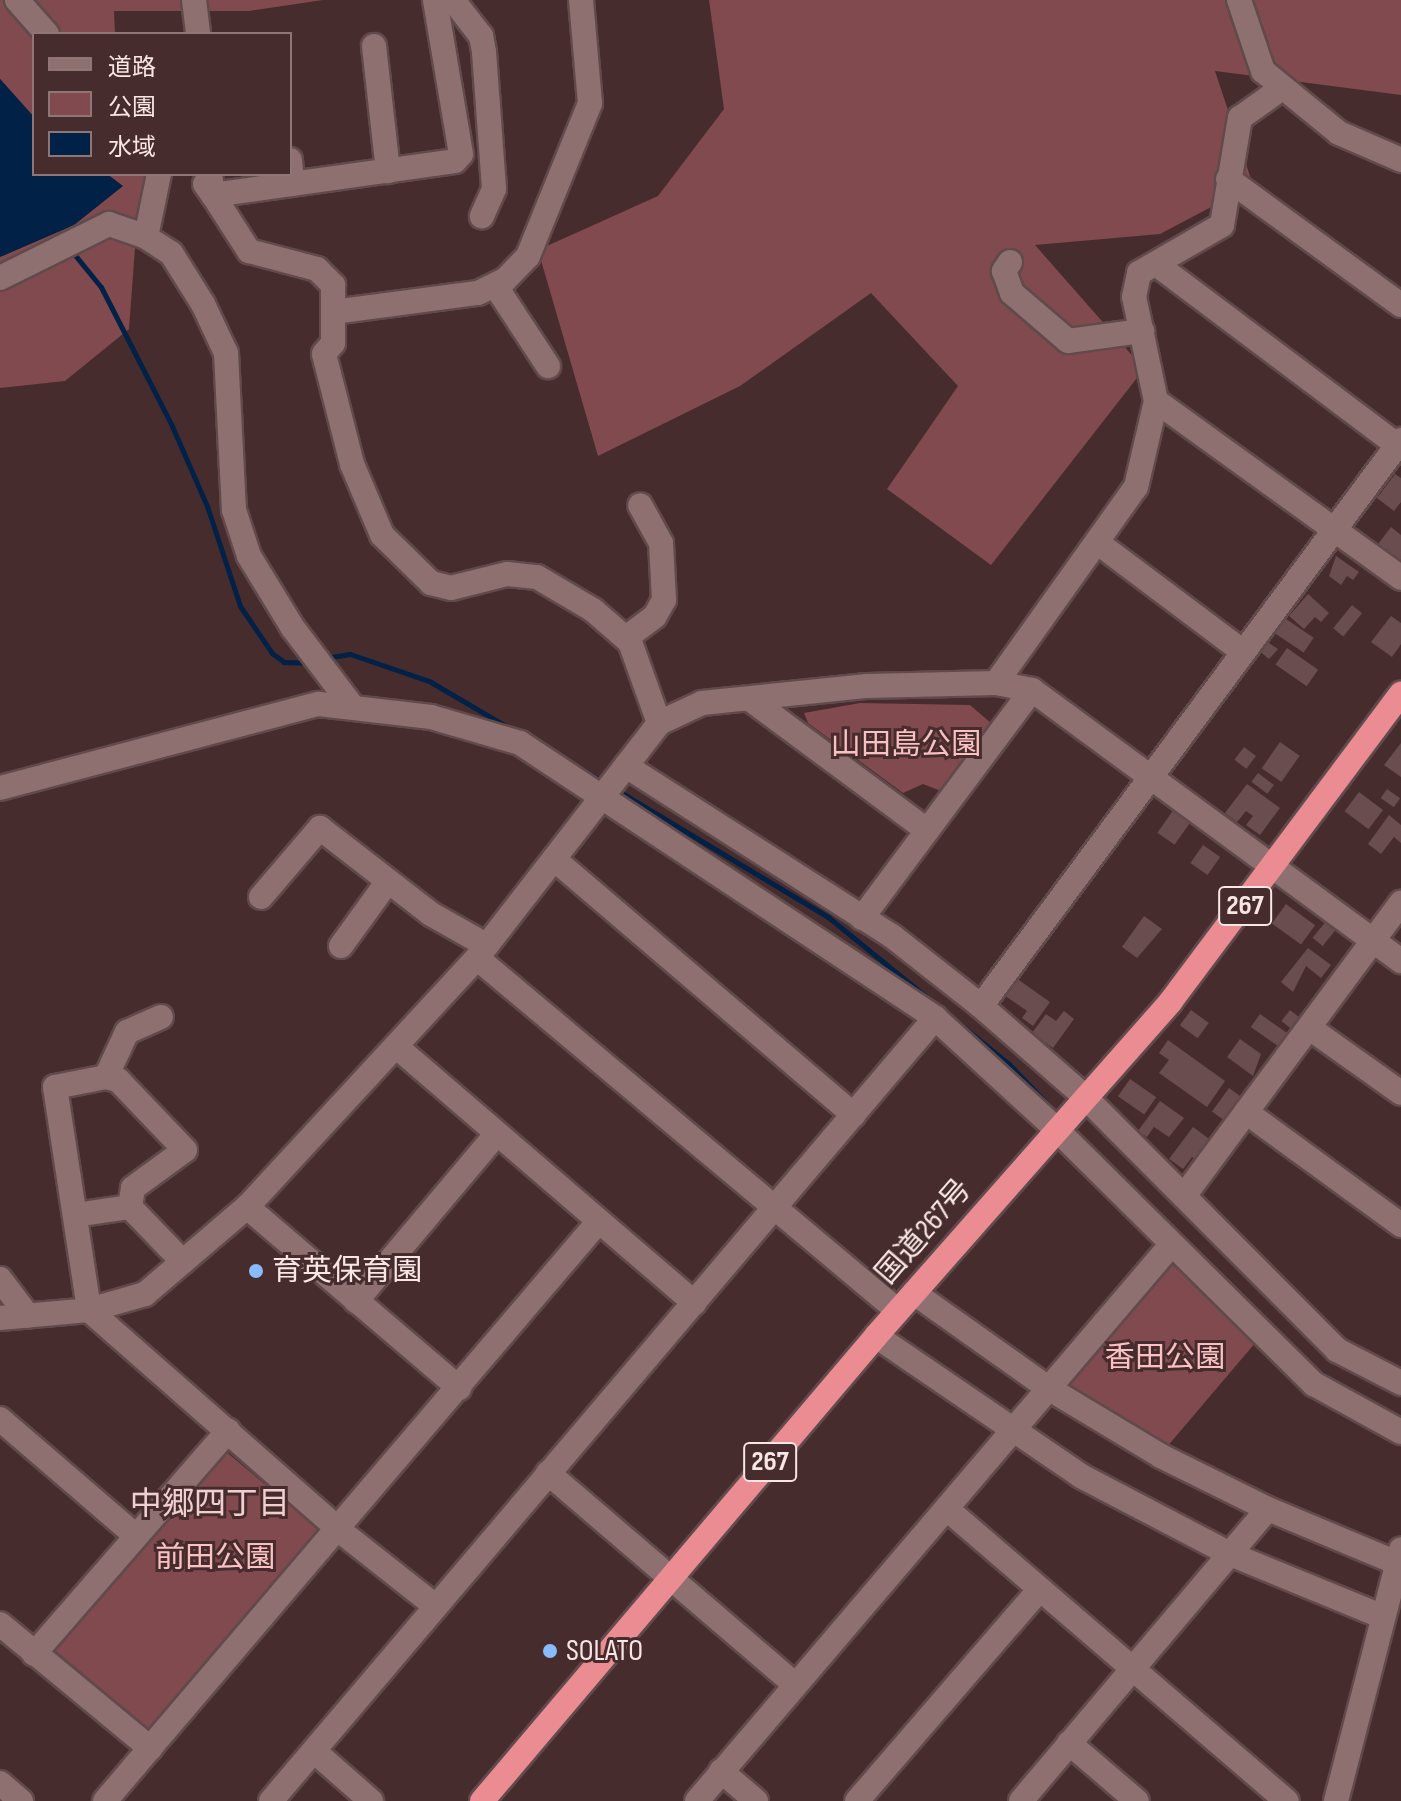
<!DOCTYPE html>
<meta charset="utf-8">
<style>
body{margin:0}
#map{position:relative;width:1401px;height:1801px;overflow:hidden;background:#472c2d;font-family:"Sofia Sans Condensed","Noto Sans JP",sans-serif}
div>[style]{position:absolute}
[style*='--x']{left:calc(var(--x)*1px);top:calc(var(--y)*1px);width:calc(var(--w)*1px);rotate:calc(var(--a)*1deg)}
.green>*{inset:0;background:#804a4e;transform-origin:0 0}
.water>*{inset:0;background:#022146}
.stream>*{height:5px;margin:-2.5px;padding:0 2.5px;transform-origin:2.5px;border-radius:2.5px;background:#022146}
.building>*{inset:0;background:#6a4d4e;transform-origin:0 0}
.roads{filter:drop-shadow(2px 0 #614a4b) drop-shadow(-2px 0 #614a4b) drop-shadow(0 2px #614a4b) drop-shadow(0 -2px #614a4b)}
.minor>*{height:24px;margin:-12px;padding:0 12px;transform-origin:12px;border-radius:12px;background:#8f7071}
.highway>*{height:24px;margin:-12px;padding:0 12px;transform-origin:12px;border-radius:12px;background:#eb8c93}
.dots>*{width:22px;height:22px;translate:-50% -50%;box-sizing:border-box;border:4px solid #472c2d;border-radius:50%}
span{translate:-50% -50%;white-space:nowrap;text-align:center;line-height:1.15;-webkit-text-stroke:6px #472c2d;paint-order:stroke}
.shield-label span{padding:2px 6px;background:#472c2d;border:2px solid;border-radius:6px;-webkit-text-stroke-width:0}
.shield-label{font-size:28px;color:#f8e6e6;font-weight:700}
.park-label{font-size:30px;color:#fac1c3}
.street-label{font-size:30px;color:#f8e6e6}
.poi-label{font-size:30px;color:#f8e6e6}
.left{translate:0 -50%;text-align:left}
.neighbourhood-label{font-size:32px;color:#f1cecf}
.legend{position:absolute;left:32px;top:32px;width:260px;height:144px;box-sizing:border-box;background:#472c2d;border:2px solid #8e7677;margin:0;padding:10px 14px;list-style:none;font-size:24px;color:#f8e6e6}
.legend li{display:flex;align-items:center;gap:16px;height:40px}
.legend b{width:40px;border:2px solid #8e7677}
</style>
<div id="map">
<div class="green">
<div style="clip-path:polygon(0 0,323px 0,249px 11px,114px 11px,115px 34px,34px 34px,34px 117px,0 79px)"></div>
<div style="clip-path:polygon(709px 0,1401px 0,1401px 95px,1215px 71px,1253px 185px,1160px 234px,1035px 245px,1144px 369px,991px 565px,887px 489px,958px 386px,871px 293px,740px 386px,598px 456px,538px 250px,658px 196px,724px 109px)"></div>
<div style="clip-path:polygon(107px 174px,152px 174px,135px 248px,129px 329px,65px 381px,0 388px,0 257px,74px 225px,122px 186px)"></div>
<div style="clip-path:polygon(860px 703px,970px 705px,991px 723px,941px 791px,923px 784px,903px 793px,808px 723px,804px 713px)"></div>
<div style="clip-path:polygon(1173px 1260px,1256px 1342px,1166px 1448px,1064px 1385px)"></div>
<div style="left:224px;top:1450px;width:129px;height:262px;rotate:40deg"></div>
</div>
<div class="water">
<div style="clip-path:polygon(0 79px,34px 117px,34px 174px,107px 174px,123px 186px,74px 225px,0 257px)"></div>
</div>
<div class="stream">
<div style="--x:70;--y:249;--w:49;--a:50.8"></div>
<div style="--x:101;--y:287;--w:156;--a:62.9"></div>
<div style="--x:172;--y:426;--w:87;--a:66.4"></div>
<div style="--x:207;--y:506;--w:105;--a:71.7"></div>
<div style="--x:240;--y:606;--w:57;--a:55.8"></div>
<div style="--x:272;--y:653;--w:15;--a:37"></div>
<div style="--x:284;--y:662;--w:24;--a:2"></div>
<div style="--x:325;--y:658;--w:25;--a:-9"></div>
<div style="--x:350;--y:654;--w:83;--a:18.9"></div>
<div style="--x:429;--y:681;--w:97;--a:30.3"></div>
<div style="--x:578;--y:767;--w:29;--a:31"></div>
<div style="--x:615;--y:789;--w:249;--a:31"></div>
<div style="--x:828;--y:917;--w:233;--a:39.1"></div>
<div style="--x:1009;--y:1064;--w:69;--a:46.2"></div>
<div style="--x:1317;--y:1371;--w:29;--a:31"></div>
</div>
<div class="building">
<div style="clip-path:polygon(1395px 474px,1401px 478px,1401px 502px,1394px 511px,1377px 498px)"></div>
<div style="clip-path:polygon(1391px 527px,1401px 535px,1401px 560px,1378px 544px)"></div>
<div style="clip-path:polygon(1336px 556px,1359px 572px,1353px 580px,1347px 576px,1341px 585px,1329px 576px)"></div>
<div style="clip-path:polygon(1308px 594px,1329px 613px,1321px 622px,1315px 617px,1304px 629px,1289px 616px)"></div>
<div style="left:1352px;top:605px;width:13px;height:30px;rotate:39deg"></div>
<div style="clip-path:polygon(1391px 616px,1401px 623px,1401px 644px,1392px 657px,1371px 642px)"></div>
<div style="left:1283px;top:617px;width:37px;height:18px;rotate:34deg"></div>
<div style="clip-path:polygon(1266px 641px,1278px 649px,1269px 659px,1259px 651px)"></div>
<div style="left:1287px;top:648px;width:38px;height:20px;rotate:35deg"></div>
<div style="left:1280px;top:742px;width:24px;height:32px;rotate:35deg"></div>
<div style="clip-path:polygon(1401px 743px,1401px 777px,1384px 765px)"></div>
<div style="left:1244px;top:747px;width:15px;height:16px;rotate:37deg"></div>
<div style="left:1258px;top:773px;width:20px;height:11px;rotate:37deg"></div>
<div style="clip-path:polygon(1247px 784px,1280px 808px,1260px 835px,1246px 825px,1253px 816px,1246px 811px,1237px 822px,1225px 813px)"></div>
<div style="left:1387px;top:789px;width:16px;height:11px;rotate:35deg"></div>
<div style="left:1359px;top:792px;width:30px;height:24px;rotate:37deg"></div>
<div style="left:1174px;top:809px;width:21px;height:29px;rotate:35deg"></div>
<div style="clip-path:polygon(1389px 815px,1401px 825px,1401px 843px,1394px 837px,1381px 854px,1368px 844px)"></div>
<div style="left:1203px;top:845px;width:21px;height:22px;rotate:35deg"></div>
<div style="left:1286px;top:904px;width:36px;height:24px;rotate:36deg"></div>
<div style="clip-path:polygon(1144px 916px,1162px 929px,1137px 958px,1122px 947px)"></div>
<div style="left:1327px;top:920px;width:13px;height:23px;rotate:39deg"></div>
<div style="clip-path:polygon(1308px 948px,1331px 965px,1321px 978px,1306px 966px,1293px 992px,1281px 982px)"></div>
<div style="clip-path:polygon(1016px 978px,1050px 1002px,1033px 1026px,1022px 1018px,1027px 1011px,1004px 995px)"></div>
<div style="left:1191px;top:1010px;width:22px;height:19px;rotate:36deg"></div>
<div style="left:1290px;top:1010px;width:16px;height:14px;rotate:38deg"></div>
<div style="clip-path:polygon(1064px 1011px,1074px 1019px,1053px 1048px,1032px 1033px,1046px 1014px,1056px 1021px)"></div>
<div style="left:1260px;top:1014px;width:37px;height:16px;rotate:35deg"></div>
<div style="clip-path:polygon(1240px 1039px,1261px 1054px,1253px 1076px,1227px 1057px)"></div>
<div style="clip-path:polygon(1168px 1040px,1225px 1081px,1207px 1107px,1159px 1073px,1169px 1060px,1159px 1053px)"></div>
<div style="left:1130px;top:1079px;width:32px;height:21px;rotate:35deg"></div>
<div style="left:1229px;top:1088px;width:17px;height:29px;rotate:36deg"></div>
<div style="clip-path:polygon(1160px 1101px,1184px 1118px,1169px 1137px,1154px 1127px,1147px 1137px,1138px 1131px)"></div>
<div style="clip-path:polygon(1193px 1127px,1212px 1141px,1198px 1162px,1192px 1157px,1183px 1169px,1169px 1159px)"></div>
</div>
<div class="roads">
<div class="minor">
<div style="--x:17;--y:0;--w:45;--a:48.6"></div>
<div style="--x:194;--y:0;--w:34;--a:83"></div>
<div style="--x:453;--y:0;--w:46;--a:52.1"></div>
<div style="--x:481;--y:36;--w:16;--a:79"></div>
<div style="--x:484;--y:52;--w:137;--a:85.8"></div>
<div style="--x:494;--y:189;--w:30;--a:114"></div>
<div style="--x:1239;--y:0;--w:75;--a:71.3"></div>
<div style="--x:1263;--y:71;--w:98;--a:39.2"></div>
<div style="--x:1339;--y:133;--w:68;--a:23.5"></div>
<div style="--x:374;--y:46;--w:126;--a:83.6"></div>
<div style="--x:290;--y:160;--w:24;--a:85"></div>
<div style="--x:159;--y:174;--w:64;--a:101.7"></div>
<div style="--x:146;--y:237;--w:30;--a:33"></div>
<div style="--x:171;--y:253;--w:60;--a:57.9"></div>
<div style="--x:203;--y:304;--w:54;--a:64.9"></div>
<div style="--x:226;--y:353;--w:157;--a:87.1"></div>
<div style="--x:234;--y:510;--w:48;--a:71.9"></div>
<div style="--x:249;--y:556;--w:84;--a:58.6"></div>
<div style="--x:293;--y:628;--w:98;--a:52.9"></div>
<div style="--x:210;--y:174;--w:21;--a:82"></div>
<div style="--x:213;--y:195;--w:67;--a:57.3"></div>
<div style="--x:249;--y:251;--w:70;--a:14.8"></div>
<div style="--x:317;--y:269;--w:23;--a:45"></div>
<div style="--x:333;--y:285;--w:58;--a:90"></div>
<div style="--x:333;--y:343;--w:14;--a:129"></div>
<div style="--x:324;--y:354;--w:114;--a:75.7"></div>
<div style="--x:352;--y:464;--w:77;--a:67.1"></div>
<div style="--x:382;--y:535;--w:69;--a:44.4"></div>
<div style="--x:431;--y:583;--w:21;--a:14"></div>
<div style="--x:451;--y:588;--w:58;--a:-14"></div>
<div style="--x:507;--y:574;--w:30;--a:6"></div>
<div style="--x:537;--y:577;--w:65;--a:30.5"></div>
<div style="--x:593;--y:610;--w:49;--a:40.9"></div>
<div style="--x:630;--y:642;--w:86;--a:70.3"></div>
<div style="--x:1228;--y:179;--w:214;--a:36.1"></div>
<div style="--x:205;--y:184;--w:14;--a:54"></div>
<div style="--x:213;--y:195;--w:244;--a:-8"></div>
<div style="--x:455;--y:161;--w:9;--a:-49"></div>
<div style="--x:461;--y:154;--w:156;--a:-99.6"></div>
<div style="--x:1010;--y:262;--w:11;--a:124"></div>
<div style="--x:1004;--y:271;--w:23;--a:70"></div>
<div style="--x:1012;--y:293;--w:74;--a:40.6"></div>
<div style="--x:1068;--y:341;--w:75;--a:-7.7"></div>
<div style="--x:1156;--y:264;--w:301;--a:36.9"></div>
<div style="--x:0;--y:278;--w:122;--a:-26.4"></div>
<div style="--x:109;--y:224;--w:39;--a:19"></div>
<div style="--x:495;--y:285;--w:97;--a:56.8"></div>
<div style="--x:333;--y:312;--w:146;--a:-7.5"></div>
<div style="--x:478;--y:293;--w:30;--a:-26"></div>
<div style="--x:505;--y:280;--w:33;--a:-46"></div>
<div style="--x:528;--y:256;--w:165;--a:-67.9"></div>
<div style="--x:590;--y:103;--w:103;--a:-95"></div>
<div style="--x:1156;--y:401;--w:302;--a:35.8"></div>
<div style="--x:1098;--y:543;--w:181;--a:36.9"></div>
<div style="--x:626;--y:638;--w:36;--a:-37"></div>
<div style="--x:655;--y:616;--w:18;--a:-61"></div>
<div style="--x:664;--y:600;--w:57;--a:-93"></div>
<div style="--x:661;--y:543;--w:43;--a:-118.9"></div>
<div style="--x:996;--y:683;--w:241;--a:-54.5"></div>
<div style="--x:1136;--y:487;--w:88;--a:-76.9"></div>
<div style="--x:1156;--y:401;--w:106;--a:-101.9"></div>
<div style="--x:1134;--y:297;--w:25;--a:-78"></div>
<div style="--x:1139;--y:273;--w:96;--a:-30"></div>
<div style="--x:1222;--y:225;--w:109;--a:-80.5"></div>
<div style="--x:1240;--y:118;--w:52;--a:-35.5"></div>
<div style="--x:750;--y:699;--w:218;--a:36.6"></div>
<div style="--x:626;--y:766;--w:316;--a:32.6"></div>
<div style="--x:892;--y:936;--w:113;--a:38.2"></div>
<div style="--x:981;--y:1006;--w:137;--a:41.1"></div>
<div style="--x:1084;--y:1096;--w:359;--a:45.1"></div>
<div style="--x:1337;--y:1350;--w:72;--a:27.3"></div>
<div style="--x:0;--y:788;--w:330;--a:-14.8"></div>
<div style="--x:319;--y:704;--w:113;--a:6.6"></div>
<div style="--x:431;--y:717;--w:93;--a:16.3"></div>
<div style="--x:520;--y:743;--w:498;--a:33.5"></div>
<div style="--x:935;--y:1018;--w:164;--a:42.5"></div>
<div style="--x:1056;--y:1129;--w:363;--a:44.7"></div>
<div style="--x:1314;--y:1384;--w:99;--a:28.9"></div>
<div style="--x:554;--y:859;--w:394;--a:40.5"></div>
<div style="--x:261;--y:897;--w:91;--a:-49.5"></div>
<div style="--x:320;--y:828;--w:140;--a:37.8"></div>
<div style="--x:431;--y:914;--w:63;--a:29.4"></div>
<div style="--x:862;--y:918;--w:284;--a:-53.3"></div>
<div style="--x:341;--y:946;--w:80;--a:-54.1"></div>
<div style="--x:477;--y:958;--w:549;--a:39.98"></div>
<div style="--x:981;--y:1006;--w:705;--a:-53.42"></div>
<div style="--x:1311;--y:1029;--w:110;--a:35.4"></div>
<div style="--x:398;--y:1048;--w:391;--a:40.7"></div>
<div style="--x:106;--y:1077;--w:50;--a:-65"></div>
<div style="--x:127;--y:1032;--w:37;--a:-24"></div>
<div style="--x:1246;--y:1112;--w:192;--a:36.1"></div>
<div style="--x:1184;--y:1196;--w:365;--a:-53.5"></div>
<div style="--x:130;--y:1207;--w:76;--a:46.1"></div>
<div style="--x:247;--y:1207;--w:279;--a:40.5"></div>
<div style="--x:75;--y:1215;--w:56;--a:-8.3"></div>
<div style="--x:130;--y:1207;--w:19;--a:-81"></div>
<div style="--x:133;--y:1188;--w:64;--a:-36.2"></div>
<div style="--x:185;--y:1150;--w:97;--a:-133.7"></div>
<div style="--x:118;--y:1080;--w:12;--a:-166"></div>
<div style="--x:106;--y:1077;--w:52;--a:168.9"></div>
<div style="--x:55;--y:1087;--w:226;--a:81.3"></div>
<div style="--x:89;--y:1310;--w:333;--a:41.3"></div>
<div style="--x:339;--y:1530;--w:121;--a:38.3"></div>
<div style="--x:0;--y:1279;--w:46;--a:52.9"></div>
<div style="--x:914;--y:1293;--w:164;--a:35.3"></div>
<div style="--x:1048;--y:1388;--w:132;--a:31"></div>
<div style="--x:1161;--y:1456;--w:119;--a:26.4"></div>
<div style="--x:1268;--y:1509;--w:140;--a:22.7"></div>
<div style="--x:356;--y:1301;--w:217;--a:-49.9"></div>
<div style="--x:0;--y:1318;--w:89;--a:-5.1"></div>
<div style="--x:89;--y:1310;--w:58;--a:-15.9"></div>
<div style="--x:145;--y:1294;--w:134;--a:-40.5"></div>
<div style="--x:247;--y:1207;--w:339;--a:-47.3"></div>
<div style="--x:477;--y:958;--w:297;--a:-52.2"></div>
<div style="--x:659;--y:723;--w:47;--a:-24.9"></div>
<div style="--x:702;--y:703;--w:166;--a:-5.9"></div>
<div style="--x:867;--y:686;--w:129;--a:-1.3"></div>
<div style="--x:996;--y:683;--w:37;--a:11"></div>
<div style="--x:1032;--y:690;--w:458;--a:36.3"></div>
<div style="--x:876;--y:1336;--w:248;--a:34.3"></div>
<div style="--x:1081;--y:1476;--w:168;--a:27.6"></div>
<div style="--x:1230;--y:1554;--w:163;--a:22.3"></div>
<div style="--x:0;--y:1419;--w:179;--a:40.7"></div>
<div style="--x:548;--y:1473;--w:326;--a:40.6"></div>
<div style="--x:947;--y:1509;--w:448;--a:40.7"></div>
<div style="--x:0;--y:1624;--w:195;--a:39.6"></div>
<div style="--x:150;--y:1748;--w:692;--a:-49.57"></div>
<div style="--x:34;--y:1654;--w:296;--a:-49"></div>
<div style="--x:1069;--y:1743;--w:89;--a:40.5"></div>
<div style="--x:314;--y:1751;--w:76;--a:41.3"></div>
<div style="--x:721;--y:1771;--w:46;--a:40.6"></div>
<div style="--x:0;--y:1783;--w:28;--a:41"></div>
<div style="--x:105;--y:1801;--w:70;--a:-49.7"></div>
<div style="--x:271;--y:1801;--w:1027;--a:-49.7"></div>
<div style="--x:697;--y:1801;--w:729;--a:-49.56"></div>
<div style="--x:857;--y:1801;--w:280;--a:-49.2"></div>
<div style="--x:1021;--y:1801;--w:382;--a:-49.8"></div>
<div style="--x:1336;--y:1801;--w:260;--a:-75.5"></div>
</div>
<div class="highway">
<div style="--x:482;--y:1801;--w:609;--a:-49.72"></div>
<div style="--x:876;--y:1336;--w:446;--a:-48.6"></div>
<div style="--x:1171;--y:1001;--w:384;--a:-53.2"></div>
</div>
</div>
<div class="dots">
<div style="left:256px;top:1271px;background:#88bafc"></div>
<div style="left:550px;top:1651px;background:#88bafc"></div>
</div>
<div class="shield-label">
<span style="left:1245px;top:906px">267</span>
<span style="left:770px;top:1462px">267</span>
</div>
<div class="park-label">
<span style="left:906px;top:745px">山田島公園</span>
<span style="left:1165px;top:1358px">香田公園</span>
<span style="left:215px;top:1558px">前田公園</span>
</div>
<div class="street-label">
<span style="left:924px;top:1232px;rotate:-49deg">国道267号</span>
</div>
<div class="poi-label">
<span class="left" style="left:272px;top:1271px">育英保育園</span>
<span class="left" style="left:566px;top:1651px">SOLATO</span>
</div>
<div class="neighbourhood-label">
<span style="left:210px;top:1505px">中郷四丁目</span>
</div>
<ul class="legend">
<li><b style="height:10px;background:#8f7071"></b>道路</li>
<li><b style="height:22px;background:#804a4e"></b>公園</li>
<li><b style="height:22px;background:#022146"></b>水域</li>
</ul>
</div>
